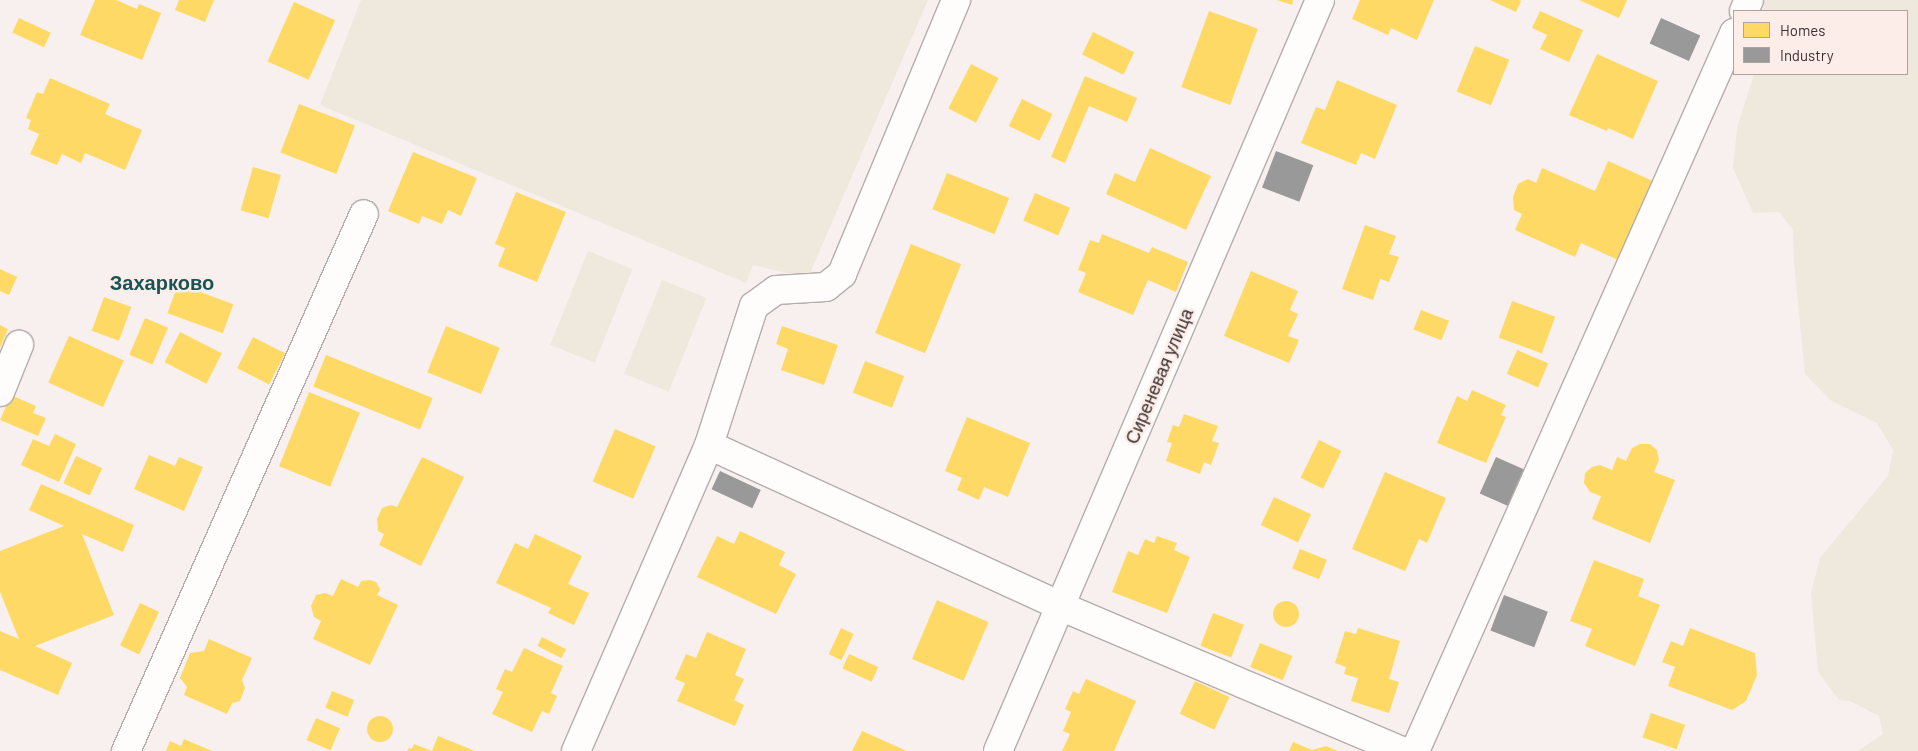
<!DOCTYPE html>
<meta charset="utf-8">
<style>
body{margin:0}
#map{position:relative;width:1918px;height:751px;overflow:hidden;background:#f8f0ee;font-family:Barlow,sans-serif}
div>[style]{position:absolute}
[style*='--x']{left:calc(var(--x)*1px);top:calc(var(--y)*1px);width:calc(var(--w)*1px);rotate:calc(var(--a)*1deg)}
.green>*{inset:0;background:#eee8dd;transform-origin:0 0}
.homes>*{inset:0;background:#ffd966;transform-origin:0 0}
.round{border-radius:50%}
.industry>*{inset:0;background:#999;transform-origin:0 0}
.roads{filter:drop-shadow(1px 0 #b4adac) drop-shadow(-1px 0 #b4adac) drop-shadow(0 1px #b4adac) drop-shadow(0 -1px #b4adac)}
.street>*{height:28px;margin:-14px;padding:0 14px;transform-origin:14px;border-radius:14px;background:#fefdfc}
span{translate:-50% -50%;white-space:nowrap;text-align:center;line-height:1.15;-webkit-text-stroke:5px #fdede9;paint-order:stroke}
.street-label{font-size:18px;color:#39312f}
.quarter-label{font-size:20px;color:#185456;font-weight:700}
.legend{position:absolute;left:1733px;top:10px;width:175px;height:65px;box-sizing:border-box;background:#fdede9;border:1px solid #afa29f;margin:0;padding:6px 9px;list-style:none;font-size:15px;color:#39312f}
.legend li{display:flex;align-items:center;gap:10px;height:25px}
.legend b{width:25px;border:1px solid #afa29f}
</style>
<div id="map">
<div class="green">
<div style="clip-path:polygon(361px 0,928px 0,808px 278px,753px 265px,746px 283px,320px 105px)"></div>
<div style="clip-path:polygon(1762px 0,1918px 0,1918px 751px,1858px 751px,1883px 734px,1879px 716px,1850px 701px,1839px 700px,1818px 672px,1811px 593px,1820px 558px,1888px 476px,1893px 450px,1877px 423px,1830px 400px,1805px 374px,1794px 263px,1793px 230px,1779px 212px,1753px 213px,1733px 168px,1737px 128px,1754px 74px,1907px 74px,1907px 11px,1757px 11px)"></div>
<div style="left:588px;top:251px;width:48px;height:101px;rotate:22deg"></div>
<div style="left:662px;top:280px;width:48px;height:101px;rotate:22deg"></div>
</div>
<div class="homes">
<div style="clip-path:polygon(95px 0,116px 0,137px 9px,139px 4px,161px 13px,142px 60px,80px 35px)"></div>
<div style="clip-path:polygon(179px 0,214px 0,205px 22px,175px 10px)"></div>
<div style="clip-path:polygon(1277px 0,1293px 0,1292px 5px)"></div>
<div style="clip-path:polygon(1360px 0,1434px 0,1417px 40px,1391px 28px,1388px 35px,1352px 19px)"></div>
<div style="clip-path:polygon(1490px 0,1519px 0,1521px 1px,1516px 12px)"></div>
<div style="clip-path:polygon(1579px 0,1627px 0,1619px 18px)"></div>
<div style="left:294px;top:2px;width:45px;height:65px;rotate:24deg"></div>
<div style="left:1209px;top:11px;width:52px;height:81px;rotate:20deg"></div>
<div style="clip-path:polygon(1540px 11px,1583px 30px,1569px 62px,1540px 49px,1547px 35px,1532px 28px)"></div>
<div style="left:19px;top:18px;width:35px;height:16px;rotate:25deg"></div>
<div style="left:1093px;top:32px;width:46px;height:25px;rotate:26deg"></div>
<div style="left:1475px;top:46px;width:37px;height:49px;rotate:22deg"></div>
<div style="clip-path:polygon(1597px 54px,1658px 81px,1633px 139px,1608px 128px,1607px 131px,1569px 115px)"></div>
<div style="left:971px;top:64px;width:31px;height:50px;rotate:27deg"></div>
<div style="clip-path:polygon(1085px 76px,1137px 98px,1127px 122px,1089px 106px,1065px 163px,1051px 157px)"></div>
<div style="clip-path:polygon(50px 78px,110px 104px,105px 114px,142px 130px,125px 170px,85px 153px,81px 163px,62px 154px,57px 165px,30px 154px,39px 134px,28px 129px,31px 120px,26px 118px,37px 92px,43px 94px)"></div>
<div style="clip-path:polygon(1337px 80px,1397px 105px,1375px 159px,1361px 153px,1356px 165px,1301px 143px,1316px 107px,1325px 110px)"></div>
<div style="left:1022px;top:99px;width:34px;height:30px;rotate:26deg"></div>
<div style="left:299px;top:104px;width:60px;height:52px;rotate:21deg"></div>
<div style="clip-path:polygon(1150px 148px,1211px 176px,1186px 230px,1106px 194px,1115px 173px,1135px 182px)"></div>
<div style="clip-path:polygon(413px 152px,477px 178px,461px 216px,448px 210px,442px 224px,422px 216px,419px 224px,388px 211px)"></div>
<div style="clip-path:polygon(1608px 161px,1653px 181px,1618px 260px,1581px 243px,1575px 257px,1515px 230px,1522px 214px,1514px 210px,1513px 197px,1518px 184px,1528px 179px,1536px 183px,1542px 168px,1595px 191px)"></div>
<div style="left:253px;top:167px;width:29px;height:45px;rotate:16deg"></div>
<div style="left:947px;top:173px;width:67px;height:39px;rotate:22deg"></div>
<div style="clip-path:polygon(516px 192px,566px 212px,537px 282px,498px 266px,505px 248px,495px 244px)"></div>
<div style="left:1035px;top:193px;width:38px;height:30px;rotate:23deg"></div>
<div style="clip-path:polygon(1365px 225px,1396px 236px,1389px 254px,1399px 257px,1389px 282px,1380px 279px,1373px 300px,1342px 289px)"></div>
<div style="clip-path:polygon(1102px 234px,1149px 253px,1152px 247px,1188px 262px,1176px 292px,1148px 280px,1133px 315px,1078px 292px,1086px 273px,1078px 270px,1090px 240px,1099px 243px)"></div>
<div style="left:911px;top:244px;width:54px;height:96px;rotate:22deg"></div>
<div style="clip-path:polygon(0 269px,17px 277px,9px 295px,0 291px)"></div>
<div style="clip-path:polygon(1251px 271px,1298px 291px,1290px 310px,1298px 314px,1288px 336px,1299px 340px,1289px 363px,1224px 336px)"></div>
<div style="left:178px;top:284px;width:59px;height:31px;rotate:20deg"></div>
<div style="left:104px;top:297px;width:29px;height:36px;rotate:20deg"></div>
<div style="left:1512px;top:301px;width:46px;height:39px;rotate:20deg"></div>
<div style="left:1421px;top:310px;width:30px;height:21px;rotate:21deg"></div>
<div style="left:145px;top:318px;width:25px;height:40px;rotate:23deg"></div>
<div style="clip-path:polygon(0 325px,8px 329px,0 348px)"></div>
<div style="left:446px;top:326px;width:58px;height:50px;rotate:22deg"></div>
<div style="clip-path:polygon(782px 326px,838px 345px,824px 385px,781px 370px,788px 349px,776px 344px)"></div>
<div style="left:180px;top:332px;width:47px;height:34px;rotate:27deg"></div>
<div style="left:69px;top:336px;width:60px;height:51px;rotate:24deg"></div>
<div style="left:253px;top:337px;width:36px;height:35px;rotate:27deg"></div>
<div style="left:1517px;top:350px;width:34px;height:26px;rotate:23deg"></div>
<div style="left:326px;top:355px;width:115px;height:34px;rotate:22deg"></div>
<div style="left:865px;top:361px;width:42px;height:34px;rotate:21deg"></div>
<div style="clip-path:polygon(1472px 390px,1506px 405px,1501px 415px,1506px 417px,1486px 463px,1437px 443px,1457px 396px,1467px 401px)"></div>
<div style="left:309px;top:392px;width:55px;height:80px;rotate:22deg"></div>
<div style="clip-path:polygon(11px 395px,36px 406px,33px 413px,46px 418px,38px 436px,0 420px)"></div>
<div style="clip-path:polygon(1184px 414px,1218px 426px,1212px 441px,1219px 443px,1211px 465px,1204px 462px,1200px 474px,1166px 461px,1172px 443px,1167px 442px,1173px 425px,1179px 427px)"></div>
<div style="clip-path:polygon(967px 417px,1030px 443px,1008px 497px,984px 487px,979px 500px,957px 490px,962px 478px,945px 471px)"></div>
<div style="left:615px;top:429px;width:44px;height:57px;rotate:23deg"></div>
<div style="clip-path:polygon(55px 434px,76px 444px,59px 482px,21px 465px,33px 439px,49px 446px)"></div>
<div style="left:1319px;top:440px;width:25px;height:42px;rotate:26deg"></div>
<div style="clip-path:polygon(1640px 444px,1650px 444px,1657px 450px,1659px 460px,1654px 472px,1675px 480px,1650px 543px,1592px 519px,1601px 496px,1590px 492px,1584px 483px,1585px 473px,1592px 467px,1600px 465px,1612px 470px,1617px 457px,1626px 461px,1632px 448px)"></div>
<div style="clip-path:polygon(149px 455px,175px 466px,179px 457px,203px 467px,184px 511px,134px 489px)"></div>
<div style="left:76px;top:456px;width:29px;height:30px;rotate:25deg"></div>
<div style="clip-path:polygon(422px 457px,464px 477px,421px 566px,379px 545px,384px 534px,378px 531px,377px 519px,382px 508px,391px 505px,397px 507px)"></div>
<div style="clip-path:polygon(1385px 472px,1446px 498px,1427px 543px,1419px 539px,1405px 571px,1352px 549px)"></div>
<div style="clip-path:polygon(41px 484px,134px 525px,123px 552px,82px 534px,114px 615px,35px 646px,72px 663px,58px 695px,0 670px,0 631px,19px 639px,0 592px,0 551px,64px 526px,29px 510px)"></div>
<div style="left:1274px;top:497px;width:41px;height:31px;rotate:25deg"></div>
<div style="clip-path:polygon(740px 531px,785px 552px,779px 565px,796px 574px,776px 614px,697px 577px,717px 536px,734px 544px)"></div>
<div style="clip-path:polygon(535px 534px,582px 556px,568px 584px,589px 593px,574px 625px,548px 613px,551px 608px,496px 583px,515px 543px,528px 549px)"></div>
<div style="clip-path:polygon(1157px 536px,1177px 543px,1174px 550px,1190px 557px,1167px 613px,1112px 592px,1128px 551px,1138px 555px,1145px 539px,1154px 543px)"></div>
<div style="left:1300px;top:549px;width:29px;height:21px;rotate:22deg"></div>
<div style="clip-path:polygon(1594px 560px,1644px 579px,1638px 596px,1660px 605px,1635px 666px,1585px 646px,1592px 629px,1570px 621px)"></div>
<div style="clip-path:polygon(341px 579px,358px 587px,361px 581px,370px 580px,376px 582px,380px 589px,377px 595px,398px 605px,370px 665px,313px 639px,321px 621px,314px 617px,311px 606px,316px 595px,325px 593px,333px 596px)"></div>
<div style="left:937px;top:600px;width:56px;height:64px;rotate:23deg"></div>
<div class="round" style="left:1273px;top:601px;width:26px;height:26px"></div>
<div style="left:140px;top:603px;width:21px;height:47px;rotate:25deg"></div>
<div style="left:1213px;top:613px;width:33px;height:35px;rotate:21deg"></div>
<div style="left:841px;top:628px;width:14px;height:29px;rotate:25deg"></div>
<div style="clip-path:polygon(1358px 628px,1400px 641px,1389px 679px,1399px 682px,1389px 713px,1351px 701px,1358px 678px,1344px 674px,1346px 667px,1335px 663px,1345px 631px,1356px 634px)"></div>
<div style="clip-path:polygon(1690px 628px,1755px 653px,1757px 675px,1746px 701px,1732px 710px,1668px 686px,1675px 667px,1662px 662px,1671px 641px,1683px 646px)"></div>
<div style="clip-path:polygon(707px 632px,746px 649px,735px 675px,744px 679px,734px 700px,744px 705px,735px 726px,677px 701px,685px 683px,675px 679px,686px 654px,696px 658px)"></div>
<div style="left:542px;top:637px;width:27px;height:10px;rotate:27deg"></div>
<div style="clip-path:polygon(209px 639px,252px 658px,242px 680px,245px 688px,240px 701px,232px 703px,227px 714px,184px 695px,187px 687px,180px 678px,190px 653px,204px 651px)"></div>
<div style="left:1260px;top:643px;width:35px;height:26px;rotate:22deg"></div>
<div style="clip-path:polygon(524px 648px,563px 666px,551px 693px,557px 696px,549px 714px,542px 711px,532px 732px,492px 714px,503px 692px,496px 689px,505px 669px,512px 672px)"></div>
<div style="left:849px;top:654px;width:32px;height:16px;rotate:24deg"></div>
<div style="clip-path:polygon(1086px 679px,1136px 701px,1114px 751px,1062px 751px,1070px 734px,1063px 731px,1071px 712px,1065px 709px,1073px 691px,1079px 694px)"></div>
<div style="left:1195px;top:681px;width:38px;height:36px;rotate:25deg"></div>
<div style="left:332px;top:691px;width:24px;height:18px;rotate:22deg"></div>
<div style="left:1651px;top:713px;width:36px;height:26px;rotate:19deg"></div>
<div class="round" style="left:367px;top:716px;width:26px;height:26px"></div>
<div style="left:316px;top:718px;width:26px;height:24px;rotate:23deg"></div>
<div style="clip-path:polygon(862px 731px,907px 751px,852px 751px)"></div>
<div style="clip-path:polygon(438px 736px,475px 751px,407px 751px,409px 748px,412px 749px,414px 744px,432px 751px)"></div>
<div style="clip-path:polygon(184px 739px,212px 751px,166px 751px,170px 741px,181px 746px)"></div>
<div style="clip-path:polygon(1293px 742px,1312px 750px,1326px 746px,1338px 751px,1289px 751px)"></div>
</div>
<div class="industry">
<div style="left:1661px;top:18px;width:43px;height:28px;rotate:24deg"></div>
<div style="left:1276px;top:151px;width:40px;height:39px;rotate:21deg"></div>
<div style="left:1496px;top:457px;width:34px;height:40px;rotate:24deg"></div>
<div style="left:720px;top:471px;width:45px;height:20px;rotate:25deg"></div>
<div style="left:1504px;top:595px;width:47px;height:38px;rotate:21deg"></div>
</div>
<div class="roads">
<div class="street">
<div style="--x:1744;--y:11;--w:12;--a:-66"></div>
<div style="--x:0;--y:392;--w:51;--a:-68"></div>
<div style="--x:709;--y:445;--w:386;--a:24.6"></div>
<div style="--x:1060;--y:606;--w:371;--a:23"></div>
<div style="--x:126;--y:751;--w:587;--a:-66.1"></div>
<div style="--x:576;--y:751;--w:334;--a:-66.5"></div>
<div style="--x:709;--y:445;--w:146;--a:-72.1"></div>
<div style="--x:754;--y:306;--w:27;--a:-36"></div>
<div style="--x:776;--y:290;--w:50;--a:-3.4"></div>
<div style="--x:826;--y:287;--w:21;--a:-39"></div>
<div style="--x:842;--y:274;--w:297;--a:-67.4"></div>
<div style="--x:998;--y:751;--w:817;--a:-66.79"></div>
<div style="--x:1415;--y:751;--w:786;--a:-66.04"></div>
</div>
</div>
<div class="street-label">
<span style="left:1159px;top:376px;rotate:-67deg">Сиреневая улица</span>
</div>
<div class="quarter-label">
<span style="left:162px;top:282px">Захарково</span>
</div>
<ul class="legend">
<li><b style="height:14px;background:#ffd966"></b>Homes</li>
<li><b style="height:14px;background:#999"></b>Industry</li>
</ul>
</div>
